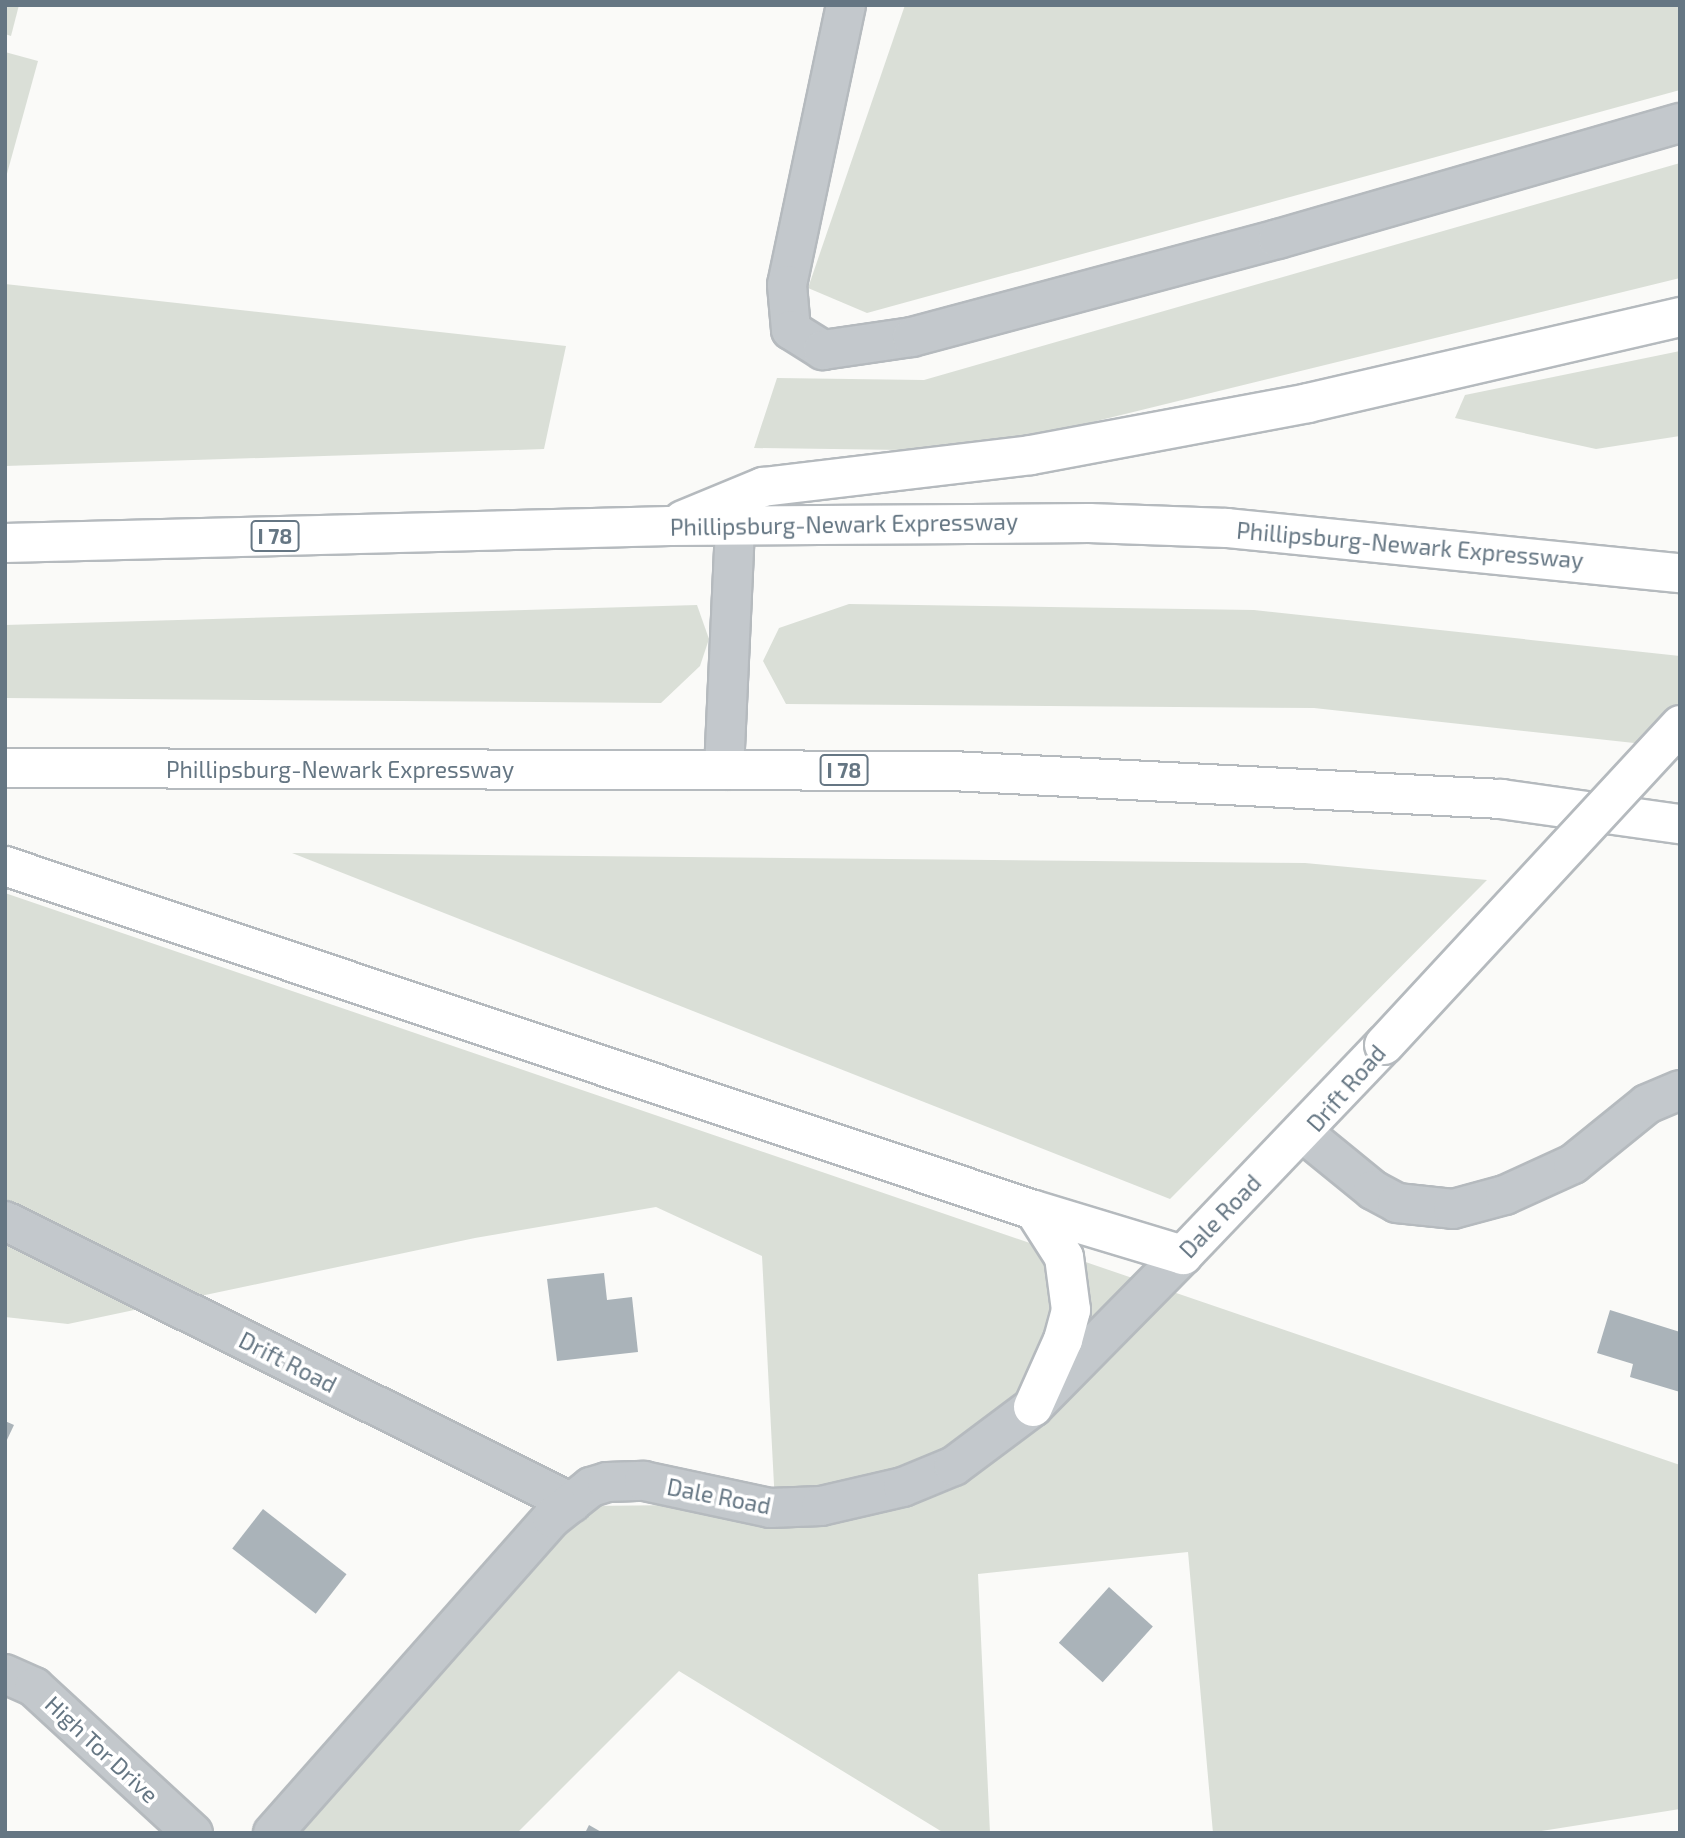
<!DOCTYPE html>
<style>
body{margin:0}
#map{position:relative;width:1685px;height:1838px;overflow:hidden;background:#fafaf8;font-family:"Exo 2",sans-serif}
div>[style]{position:absolute}
[style*='--x']{left:calc(var(--x)*1px);top:calc(var(--y)*1px);width:calc(var(--w)*1px);rotate:calc(var(--a)*1deg)}
.green>*{inset:0;background:#dadfd7}
.building>*{inset:0;background:#aab3b9;transform-origin:0 0}
.roads{filter:drop-shadow(2px 0 #b5babe) drop-shadow(-2px 0 #b5babe) drop-shadow(0 2px #b5babe) drop-shadow(0 -2px #b5babe)}
.minor>*{height:38px;margin:-19px;padding:0 19px;transform-origin:19px;border-radius:19px;background:#c3c8cc}
.major>*{height:38px;margin:-19px;padding:0 19px;transform-origin:19px;border-radius:19px;background:#fff}
.highway>*{height:38px;margin:-19px;padding:0 19px;transform-origin:19px;border-radius:19px;background:#fff}
.bridges{filter:drop-shadow(2px 0 #b5babe) drop-shadow(-2px 0 #b5babe) drop-shadow(0 2px #b5babe) drop-shadow(0 -2px #b5babe)}
.major-bridge>*{height:38px;margin:-19px;padding:0 19px;transform-origin:19px;border-radius:19px;background:#fff}
span{translate:-50% -50%;white-space:nowrap;text-align:center;line-height:1.15;-webkit-text-stroke:7px #fff;paint-order:stroke}
.shield-label span{padding:2px 5px;background:#fff;border:2px solid;border-radius:5px;-webkit-text-stroke-width:0}
.shield-label{font-size:21px;color:#657683;font-weight:700}
.street-label{font-size:23px;color:#657683}
.frame{position:absolute;inset:0;border:7px solid #657683;pointer-events:none}
</style>
<div id="map">
<div class="green">
<div style="clip-path:polygon(5px 5px,19px 5px,11px 36px,5px 34px)"></div>
<div style="clip-path:polygon(905px 5px,1680px 5px,1680px 90px,867px 313px,808px 288px)"></div>
<div style="clip-path:polygon(5px 52px,38px 61px,5px 181px)"></div>
<div style="clip-path:polygon(1680px 163px,1680px 278px,974px 451px,754px 448px,777px 378px,924px 380px)"></div>
<div style="clip-path:polygon(5px 284px,566px 346px,544px 449px,5px 466px)"></div>
<div style="clip-path:polygon(1680px 351px,1680px 436px,1596px 449px,1455px 418px,1465px 395px)"></div>
<div style="clip-path:polygon(849px 604px,1254px 610px,1680px 656px,1680px 748px,1314px 708px,786px 704px,763px 661px,779px 628px)"></div>
<div style="clip-path:polygon(697px 605px,709px 639px,700px 666px,661px 703px,5px 698px,5px 625px)"></div>
<div style="clip-path:polygon(292px 853px,1305px 863px,1487px 880px,1170px 1199px)"></div>
<div style="clip-path:polygon(5px 893px,1680px 1465px,1680px 1809px,1529px 1833px,1213px 1833px,1188px 1552px,978px 1574px,990px 1833px,944px 1833px,679px 1671px,517px 1833px,301px 1833px,590px 1506px,775px 1504px,762px 1256px,656px 1207px,475px 1238px,68px 1324px,5px 1317px)"></div>
</div>
<div class="building">
<div style="clip-path:polygon(604px 1273px,607px 1300px,632px 1297px,638px 1352px,557px 1361px,547px 1279px)"></div>
<div style="clip-path:polygon(1610px 1310px,1680px 1332px,1680px 1392px,1630px 1377px,1633px 1364px,1597px 1353px)"></div>
<div style="clip-path:polygon(5px 1421px,14px 1425px,5px 1444px)"></div>
<div style="left:263px;top:1509px;width:106px;height:50px;rotate:38deg"></div>
<div style="left:1109px;top:1587px;width:59px;height:75px;rotate:42deg"></div>
<div style="clip-path:polygon(589px 1825px,603px 1833px,585px 1833px)"></div>
</div>
<div class="roads">
<div class="minor">
<div style="--x:846;--y:5;--w:286;--a:101.9"></div>
<div style="--x:787;--y:285;--w:45;--a:84.9"></div>
<div style="--x:791;--y:330;--w:38;--a:32"></div>
<div style="--x:823;--y:350;--w:90;--a:-8.3"></div>
<div style="--x:912;--y:337;--w:379;--a:-15"></div>
<div style="--x:1278;--y:239;--w:418;--a:-16.1"></div>
<div style="--x:724;--y:770;--w:243;--a:-87.4"></div>
<div style="--x:1302;--y:1132;--w:92;--a:39.2"></div>
<div style="--x:1373;--y:1190;--w:27;--a:28"></div>
<div style="--x:1397;--y:1203;--w:56;--a:6.1"></div>
<div style="--x:1453;--y:1209;--w:54;--a:-15.1"></div>
<div style="--x:1505;--y:1195;--w:75;--a:-24.5"></div>
<div style="--x:1573;--y:1164;--w:95;--a:-39"></div>
<div style="--x:1647;--y:1104;--w:36;--a:-23"></div>
<div style="--x:5;--y:1221;--w:633;--a:26.44"></div>
<div style="--x:5;--y:1674;--w:32;--a:24"></div>
<div style="--x:34;--y:1687;--w:216;--a:42.6"></div>
<div style="--x:273;--y:1833;--w:421;--a:-48.5"></div>
<div style="--x:552;--y:1518;--w:50;--a:-38.5"></div>
<div style="--x:591;--y:1487;--w:17;--a:-17"></div>
<div style="--x:607;--y:1482;--w:37;--a:-2"></div>
<div style="--x:644;--y:1481;--w:129;--a:12.1"></div>
<div style="--x:770;--y:1508;--w:51;--a:-2.2"></div>
<div style="--x:821;--y:1506;--w:84;--a:-13"></div>
<div style="--x:903;--y:1487;--w:55;--a:-22.4"></div>
<div style="--x:954;--y:1466;--w:99;--a:-36.8"></div>
<div style="--x:1033;--y:1407;--w:214;--a:-45.4"></div>
</div>
<div class="major">
<div style="--x:1183;--y:1255;--w:291;--a:-46.3"></div>
</div>
<div class="highway">
<div style="--x:683;--y:520;--w:87;--a:-22.4"></div>
<div style="--x:763;--y:487;--w:270;--a:-6.8"></div>
<div style="--x:1031;--y:455;--w:282;--a:-10.6"></div>
<div style="--x:1308;--y:403;--w:382;--a:-13"></div>
<div style="--x:5;--y:543;--w:665;--a:-1.46"></div>
<div style="--x:670;--y:526;--w:419;--a:-0.4"></div>
<div style="--x:1089;--y:523;--w:138;--a:2.1"></div>
<div style="--x:1227;--y:528;--w:455;--a:5.7"></div>
<div style="--x:5;--y:768;--w:946;--a:0.18"></div>
<div style="--x:951;--y:771;--w:551;--a:2.91"></div>
<div style="--x:1501;--y:799;--w:181;--a:8"></div>
<div style="--x:5;--y:866;--w:1085;--a:18.49"></div>
<div style="--x:1034;--y:1210;--w:156;--a:16.8"></div>
<div style="--x:1033;--y:1407;--w:73;--a:-65.9"></div>
<div style="--x:1063;--y:1340;--w:31;--a:-75"></div>
<div style="--x:1071;--y:1310;--w:53;--a:-97.5"></div>
<div style="--x:1064;--y:1257;--w:56;--a:-122.6"></div>
</div>
</div>
<div class="bridges">
<div class="major-bridge">
<div style="--x:1384;--y:1045;--w:436;--a:-47.2"></div>
</div>
</div>
<div class="shield-label">
<span style="left:275px;top:536px">I 78</span>
<span style="left:844px;top:770px">I 78</span>
</div>
<div class="street-label">
<span style="left:844px;top:524px;rotate:-1deg">Phillipsburg-Newark Expressway</span>
<span style="left:1410px;top:545px;rotate:5deg">Phillipsburg-Newark Expressway</span>
<span style="left:340px;top:769px">Phillipsburg-Newark Expressway</span>
<span style="left:1346px;top:1088px;rotate:-49deg">Drift Road</span>
<span style="left:1220px;top:1216px;rotate:-46deg">Dale Road</span>
<span style="left:288px;top:1362px;rotate:27deg">Drift Road</span>
<span style="left:719px;top:1496px;rotate:11deg">Dale Road</span>
<span style="left:102px;top:1749px;rotate:43deg">High Tor Drive</span>
</div>
<div class="frame"></div>
</div>
